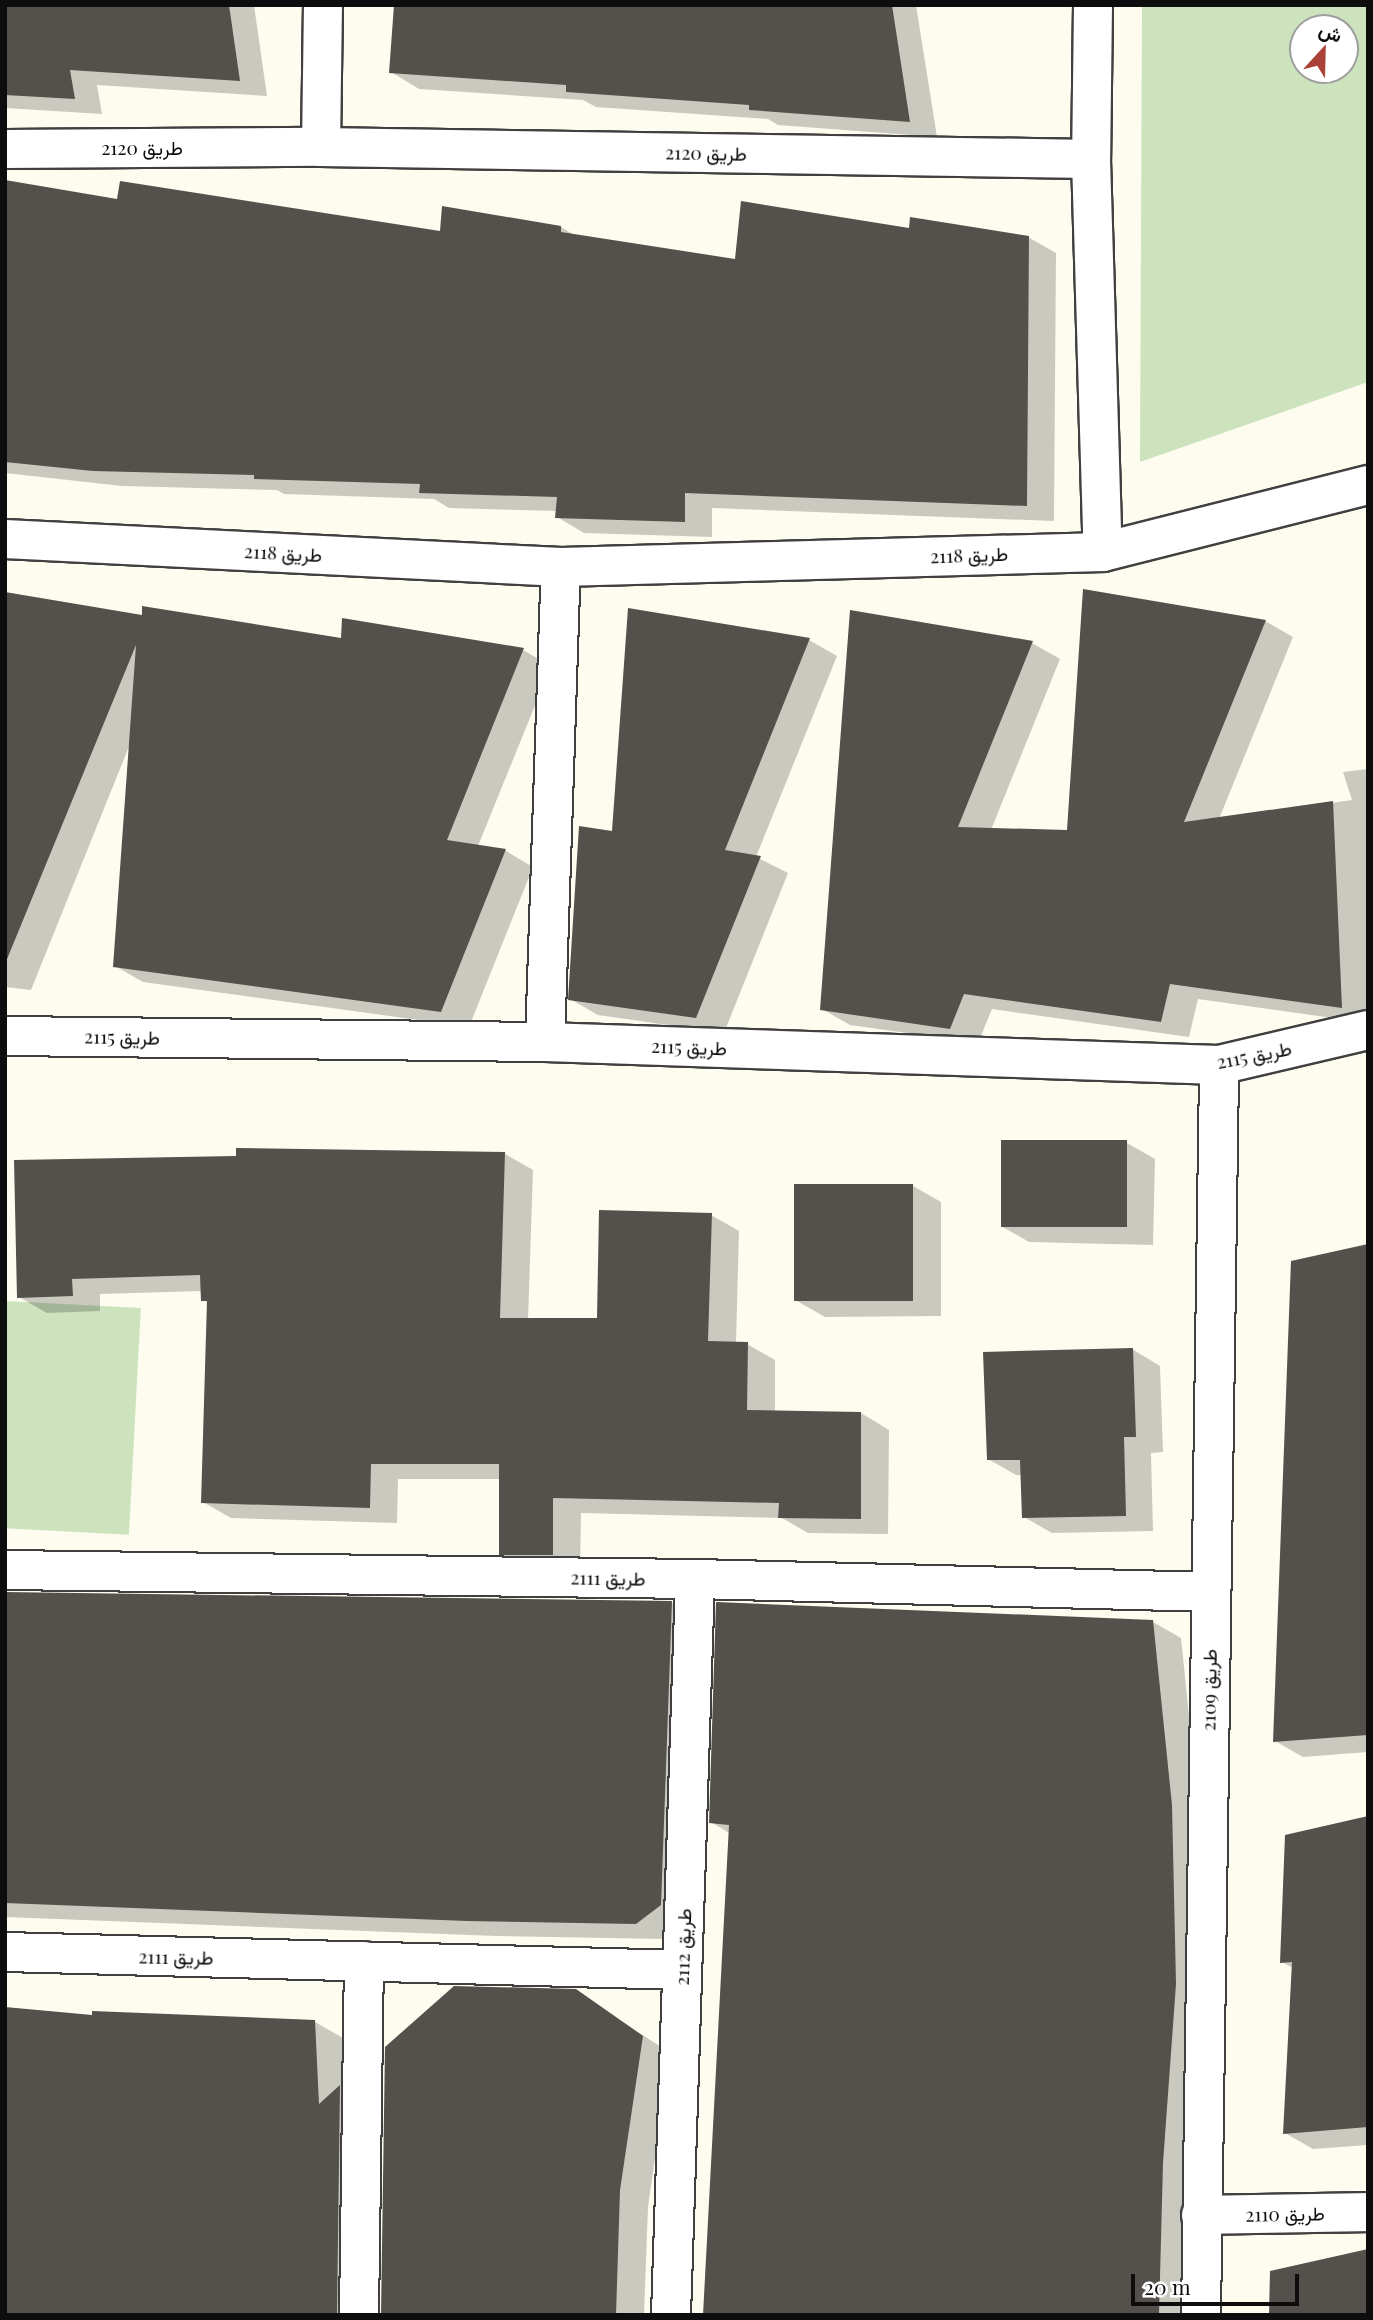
<!DOCTYPE html>
<meta charset="utf-8">
<style>
body{margin:0}
#map{position:relative;width:1373px;height:2320px;overflow:hidden;background:#fdfcef;font-family:"Playfair Display",Vazirmatn,serif}
div>[style]{position:absolute}
[style*='--x']{left:calc(var(--x)*1px);top:calc(var(--y)*1px);width:calc(var(--w)*1px);rotate:calc(var(--a)*1deg)}
.green>*{inset:0;background:#cce3bd;transform-origin:0 0}
.shadow>*{inset:0;background:#0003}
.building>*{inset:0;background:#54504b;transform-origin:0 0}
.roads{filter:drop-shadow(2px 0 #404040) drop-shadow(-2px 0 #404040) drop-shadow(0 2px #404040) drop-shadow(0 -2px #404040)}
.minor>*{height:38px;margin:-19px;padding:0 19px;transform-origin:19px;border-radius:19px;background:#fff}
span{translate:-50% -50%;white-space:nowrap;text-align:center;line-height:1.15;-webkit-text-stroke:7px #fff;paint-order:stroke}
.street-label{font-size:19px;color:#0d0d0d}
.frame{position:absolute;inset:0;border:7px solid #0d0d0d;pointer-events:none}
.north{position:absolute;left:1289px;top:14px;width:70px;height:70px;box-sizing:border-box;background:#fff;border:2px solid #9e9e9e;border-radius:50%;rotate:22deg;font-size:19px;font-weight:700;line-height:28px;text-align:center;color:#0d0d0d}
.north::after{content:'';display:block;margin:auto;width:24px;height:32px;background:#ab4237;clip-path:polygon(50% 0,100% 100%,50% 72%,0 100%)}
.scale{position:absolute;left:1131px;top:2274px;width:168px;height:32px;box-sizing:border-box;border:4px solid #0d0d0d;border-top:0;padding-left:9px;font-size:21px;line-height:24px;white-space:nowrap;color:#0d0d0d;-webkit-text-stroke:5px #fff;paint-order:stroke}
</style>
<div id="map">
<div class="green">
<div style="clip-path:polygon(evenodd,1142px 5px,1368px 5px,1368px 382px,1140px 462px,1142px 5px,1303px 28px,1345px 28px,1345px 70px,1303px 70px,1303px 28px)"></div>
<div style="left:5px;top:1301px;width:136px;height:227px;rotate:3deg"></div>
</div>
<div class="shadow">
<div style="clip-path:polygon(5px 5px,254px 5px,267px 96px,97px 85px,102px 114px,5px 108px)"></div>
<div style="clip-path:polygon(395px 5px,916px 5px,937px 137px,778px 125px,768px 119px,596px 107px,583px 100px,419px 89px,391px 72px)"></div>
<div style="clip-path:polygon(5px 182px,119px 201px,441px 233px,561px 227px,576px 236px,737px 261px,911px 230px,1028px 237px,1056px 253px,1054px 521px,712px 508px,712px 537px,584px 533px,557px 517px,557px 511px,449px 508px,434px 499px,284px 494px,277px 490px,122px 486px,5px 473px)"></div>
<div style="clip-path:polygon(5px 594px,143px 617px,342px 640px,344px 620px,523px 650px,551px 666px,478px 846px,506px 851px,533px 867px,469px 1027px,143px 982px,115px 966px,130px 744px,31px 990px,5px 987px)"></div>
<div style="clip-path:polygon(630px 610px,809px 640px,837px 656px,756px 857px,788px 873px,724px 1033px,598px 1015px,570px 999px,614px 833px)"></div>
<div style="clip-path:polygon(852px 613px,1032px 643px,1060px 659px,991px 830px,1069px 832px,1265px 621px,1293px 637px,1219px 819px,1352px 800px,1343px 772px,1368px 769px,1368px 1023px,1198px 999px,1189px 1037px,992px 1009px,978px 1043px,850px 1025px,822px 1009px)"></div>
<div style="clip-path:polygon(1127px 1143px,1155px 1159px,1153px 1245px,1029px 1242px,1001px 1226px)"></div>
<div style="clip-path:polygon(505px 1154px,533px 1170px,528px 1320px,599px 1320px,711px 1215px,739px 1231px,736px 1343px,747px 1344px,775px 1360px,775px 1412px,861px 1413px,889px 1430px,888px 1534px,808px 1533px,782px 1518px,581px 1513px,580px 1570px,529px 1570px,501px 1554px,501px 1479px,398px 1479px,397px 1523px,231px 1518px,203px 1502px,209px 1303px,202px 1299px,202px 1291px,100px 1294px,100px 1311px,47px 1313px,19px 1297px,16px 1162px)"></div>
<div style="clip-path:polygon(913px 1186px,941px 1202px,941px 1316px,825px 1317px,797px 1301px)"></div>
<div style="clip-path:polygon(1368px 1246px,1368px 1752px,1303px 1757px,1275px 1741px)"></div>
<div style="clip-path:polygon(1132px 1349px,1160px 1366px,1163px 1452px,1151px 1453px,1153px 1531px,1052px 1533px,1024px 1517px,1023px 1475px,1016px 1475px,988px 1459px)"></div>
<div style="clip-path:polygon(5px 1594px,672px 1603px,700px 1619px,665px 1939px,496px 1936px,5px 1917px)"></div>
<div style="clip-path:polygon(1153px 1622px,1181px 1638px,1200px 1822px,1187px 2315px,705px 2315px,731px 1834px,711px 1822px)"></div>
<div style="clip-path:polygon(1368px 1818px,1368px 2145px,1313px 2149px,1285px 2133px,1293px 1968px,1282px 1962px)"></div>
<div style="clip-path:polygon(576px 1991px,670px 2053px,648px 2207px,644px 2315px,383px 2315px)"></div>
<div style="clip-path:polygon(94px 2017px,315px 2022px,343px 2038px,365px 2315px,5px 2315px)"></div>
</div>
<div class="building">
<div style="clip-path:polygon(5px 5px,229px 5px,240px 81px,70px 70px,75px 99px,5px 95px)"></div>
<div style="clip-path:polygon(394px 5px,892px 5px,910px 122px,749px 110px,749px 105px,566px 92px,566px 85px,389px 73px)"></div>
<div style="clip-path:polygon(5px 180px,117px 199px,120px 181px,440px 231px,442px 206px,561px 226px,561px 232px,735px 259px,741px 201px,909px 228px,910px 217px,1029px 236px,1027px 506px,685px 493px,685px 522px,555px 518px,557px 497px,419px 493px,420px 484px,254px 479px,254px 475px,93px 471px,5px 462px)"></div>
<div style="clip-path:polygon(1083px 589px,1266px 620px,1184px 822px,1333px 801px,1342px 1008px,1170px 984px,1161px 1022px,964px 994px,950px 1029px,820px 1010px,850px 610px,1033px 641px,958px 827px,1067px 830px)"></div>
<div style="clip-path:polygon(5px 592px,142px 615px,142px 606px,341px 638px,342px 618px,524px 648px,447px 840px,506px 849px,441px 1012px,113px 967px,136px 645px,5px 964px)"></div>
<div style="clip-path:polygon(628px 608px,810px 638px,725px 850px,761px 856px,696px 1018px,568px 1000px,579px 826px,612px 831px)"></div>
<div style="left:1001px;top:1140px;width:126px;height:87px"></div>
<div style="clip-path:polygon(236px 1148px,505px 1152px,500px 1318px,597px 1318px,599px 1210px,712px 1213px,708px 1341px,748px 1342px,747px 1410px,861px 1412px,861px 1519px,778px 1518px,779px 1503px,553px 1498px,553px 1555px,499px 1555px,499px 1464px,371px 1464px,370px 1508px,201px 1503px,207px 1301px,201px 1301px,200px 1275px,72px 1279px,73px 1296px,17px 1298px,14px 1160px,236px 1156px)"></div>
<div style="left:913px;top:1184px;width:117px;height:119px;rotate:90deg"></div>
<div style="clip-path:polygon(1368px 1244px,1368px 1735px,1273px 1742px,1291px 1261px)"></div>
<div style="clip-path:polygon(1133px 1348px,1136px 1437px,1124px 1437px,1126px 1516px,1022px 1518px,1020px 1460px,987px 1460px,983px 1352px)"></div>
<div style="clip-path:polygon(5px 1592px,672px 1601px,661px 1905px,636px 1924px,467px 1921px,5px 1903px)"></div>
<div style="clip-path:polygon(716px 1602px,1153px 1620px,1172px 1805px,1176px 1984px,1163px 2163px,1159px 2315px,703px 2315px,729px 1825px,709px 1823px)"></div>
<div style="clip-path:polygon(1368px 1816px,1368px 2127px,1283px 2134px,1292px 1962px,1280px 1963px,1285px 1835px)"></div>
<div style="clip-path:polygon(454px 1986px,576px 1989px,643px 2036px,620px 2190px,616px 2315px,381px 2315px,385px 2047px)"></div>
<div style="clip-path:polygon(5px 2007px,92px 2015px,92px 2011px,315px 2020px,319px 2104px,340px 2085px,337px 2315px,5px 2315px)"></div>
<div style="clip-path:polygon(1368px 2249px,1368px 2315px,1269px 2315px,1270px 2271px)"></div>
</div>
<div class="roads">
<div class="minor">
<div style="--x:1093;--y:5;--w:154;--a:90.7"></div>
<div style="--x:1091;--y:159;--w:393;--a:88.3"></div>
<div style="--x:321;--y:147;--w:142;--a:-89.2"></div>
<div style="--x:5;--y:149;--w:316;--a:-0.4"></div>
<div style="--x:321;--y:147;--w:770;--a:0.89"></div>
<div style="--x:5;--y:539;--w:557;--a:2.88"></div>
<div style="--x:561;--y:567;--w:542;--a:-1.59"></div>
<div style="--x:1103;--y:552;--w:273;--a:-14.2"></div>
<div style="--x:5;--y:1036;--w:540;--a:0.64"></div>
<div style="--x:545;--y:1042;--w:674;--a:1.95"></div>
<div style="--x:1219;--y:1065;--w:153;--a:-13.2"></div>
<div style="--x:545;--y:1042;--w:475;--a:-88.1"></div>
<div style="--x:5;--y:1570;--w:690;--a:0.75"></div>
<div style="--x:695;--y:1579;--w:516;--a:1.44"></div>
<div style="--x:5;--y:1952;--w:677;--a:1.52"></div>
<div style="--x:1201;--y:2215;--w:167;--a:-1"></div>
<div style="--x:359;--y:2315;--w:354;--a:-89.2"></div>
<div style="--x:671;--y:2315;--w:736;--a:-88.13"></div>
<div style="--x:1201;--y:2315;--w:1250;--a:-89.17"></div>
</div>
</div>
<div class="street-label">
<span style="left:142px;top:148px">طريق 2120</span>
<span style="left:706px;top:153px;rotate:1deg">طريق 2120</span>
<span style="left:283px;top:553px;rotate:3deg">طريق 2118</span>
<span style="left:969px;top:555px;rotate:-2deg">طريق 2118</span>
<span style="left:122px;top:1037px;rotate:1deg">طريق 2115</span>
<span style="left:689px;top:1047px;rotate:2deg">طريق 2115</span>
<span style="left:1254px;top:1055px;rotate:-11deg">طريق 2115</span>
<span style="left:608px;top:1578px;rotate:1deg">طريق 2111</span>
<span style="left:1209px;top:1690px;rotate:-89deg">طريق 2109</span>
<span style="left:683px;top:1947px;rotate:-88deg">طريق 2112</span>
<span style="left:176px;top:1957px;rotate:1deg">طريق 2111</span>
<span style="left:1285px;top:2214px;rotate:-1deg">طريق 2110</span>
</div>
<div class="frame"></div>
<div class="north">ش</div>
<div class="scale">20 m</div>
</div>
